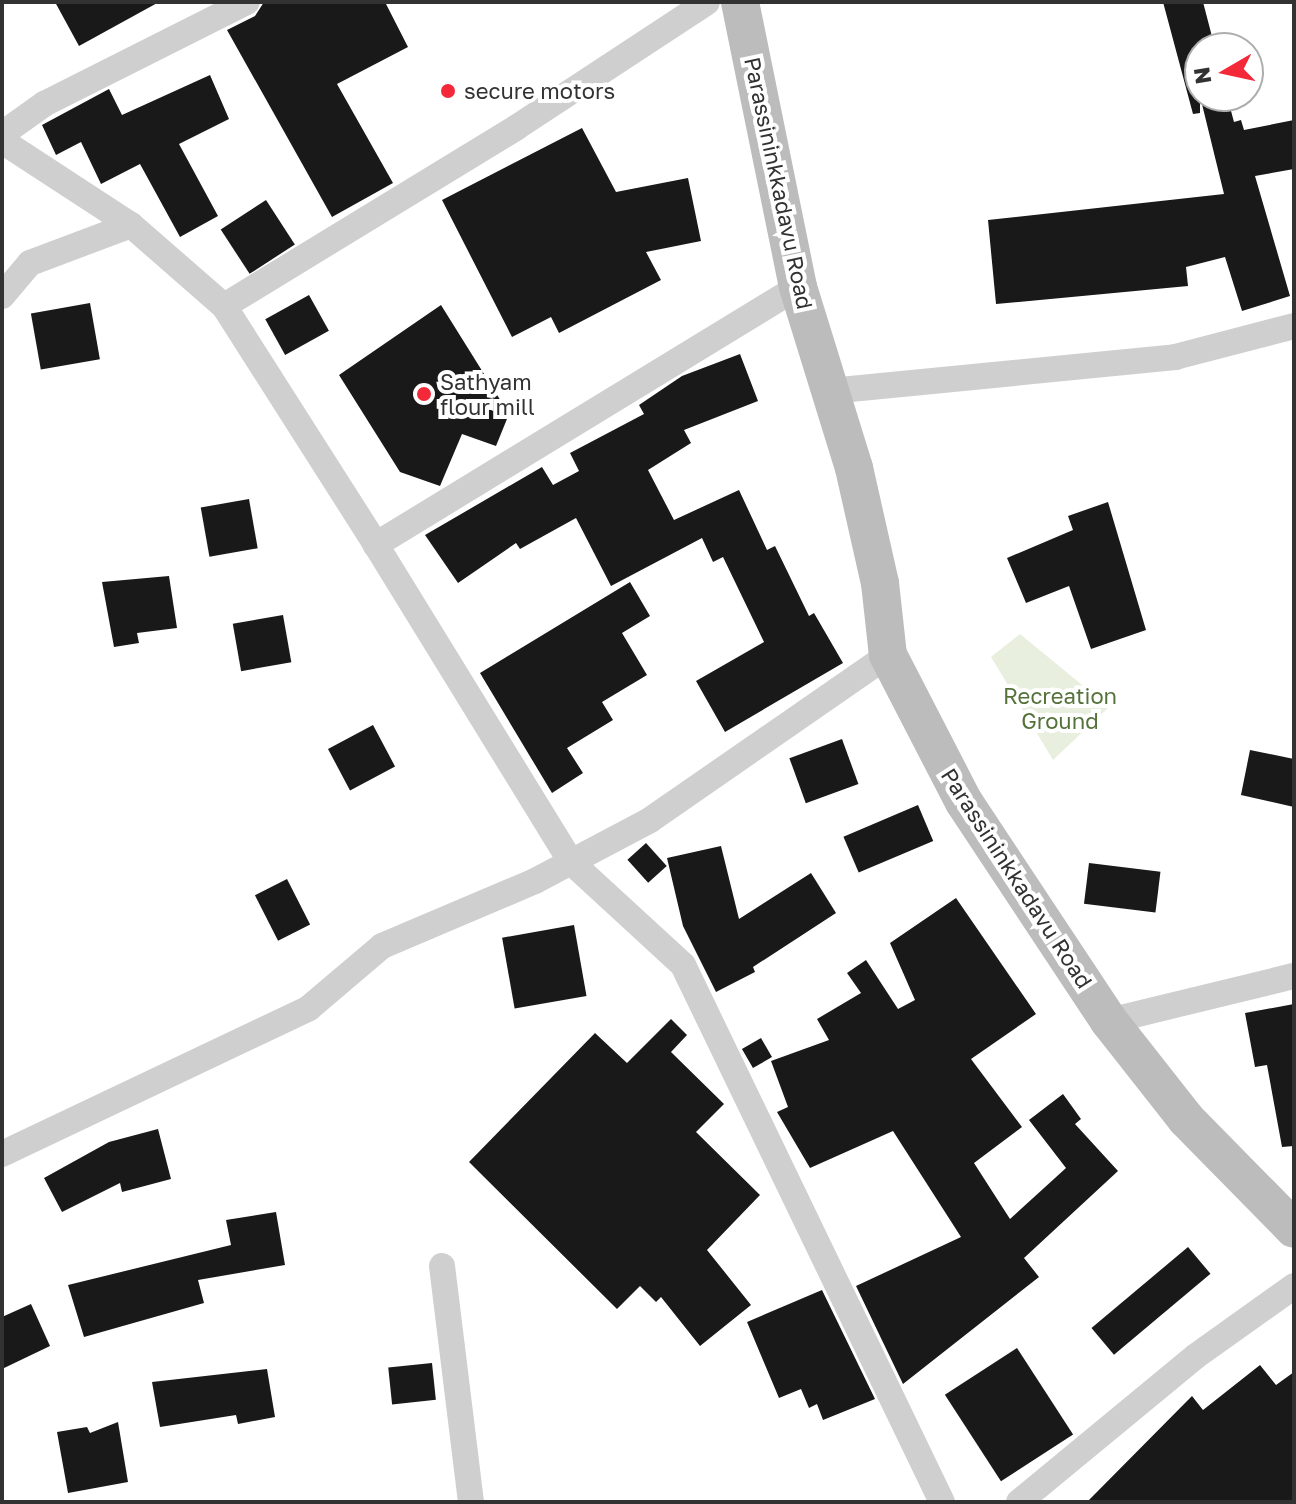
<!DOCTYPE html>
<style>
body{margin:0}
#map{position:relative;width:1296px;height:1504px;overflow:hidden;background:#fff;font-family:"Golos Text",sans-serif}
div>[style]{position:absolute}
[style*='--x']{left:calc(var(--x)*1px);top:calc(var(--y)*1px);width:calc(var(--w)*1px);rotate:calc(var(--a)*1deg)}
.green>*{inset:0;background:#e8efdf}
.building>*{inset:0;background:#191919;transform-origin:0 0}
.street>*{height:26px;margin:-13px;padding:0 13px;transform-origin:13px;border-radius:13px;background:#cfcfcf}
.secondary>*{height:38px;margin:-19px;padding:0 19px;transform-origin:19px;border-radius:19px;background:#bcbcbc}
.dots>*{width:22px;height:22px;translate:-50% -50%;box-sizing:border-box;border:4px solid #fff;border-radius:50%}
span{translate:-50% -50%;white-space:nowrap;text-align:center;line-height:1.15;-webkit-text-stroke:8px #fff;paint-order:stroke}
.poi-label{font-size:22px;color:#323232}
.left{translate:0 -50%;text-align:left}
.street-label{font-size:22px;color:#323232}
.park-label{font-size:22px;color:#55723a}
.frame{position:absolute;inset:0;border:4px solid #323232;pointer-events:none}
.north{position:absolute;left:1184px;top:32px;width:80px;height:80px;box-sizing:border-box;background:#fff;border:2px solid #adadad;border-radius:50%;rotate:261deg;font-size:22px;font-weight:700;line-height:32px;text-align:center;color:#323232}
.north::after{content:'';display:block;margin:auto;width:28px;height:36px;background:#f3293a;clip-path:polygon(50% 0,100% 100%,50% 72%,0 100%)}
</style>
<div id="map">
<div class="green">
<div style="clip-path:polygon(1020px 634px,1109px 707px,1053px 760px,991px 657px)"></div>
</div>
<div class="building">
<div style="clip-path:polygon(55px 2px,159px 2px,79px 46px)"></div>
<div style="clip-path:polygon(264px 2px,385px 2px,408px 47px,337px 84px,393px 183px,332px 217px,227px 30px,255px 16px)"></div>
<div style="clip-path:polygon(1163px 2px,1203px 2px,1215px 48px,1200px 48px,1200px 96px,1227px 96px,1234px 122px,1241px 120px,1244px 130px,1294px 120px,1294px 169px,1255px 176px,1290px 296px,1242px 311px,1225px 257px,1186px 267px,1188px 286px,996px 304px,988px 220px,1224px 194px,1200px 96px,1200px 113px,1193px 114px)"></div>
<div style="clip-path:polygon(210px 75px,229px 119px,179px 144px,218px 216px,180px 237px,140px 164px,101px 184px,81px 142px,56px 155px,42px 125px,109px 89px,122px 115px)"></div>
<div style="clip-path:polygon(582px 128px,616px 192px,688px 178px,701px 241px,646px 252px,661px 280px,559px 333px,551px 317px,512px 337px,442px 200px)"></div>
<div style="left:266px;top:200px;width:53px;height:54px;rotate:57deg"></div>
<div style="left:309px;top:295px;width:41px;height:50px;rotate:61deg"></div>
<div style="left:90px;top:303px;width:57px;height:60px;rotate:80deg"></div>
<div style="clip-path:polygon(441px 305px,509px 414px,496px 446px,462px 434px,440px 486px,400px 472px,339px 375px)"></div>
<div style="clip-path:polygon(740px 354px,758px 401px,684px 430px,691px 443px,648px 470px,674px 520px,739px 490px,767px 550px,775px 546px,809px 616px,814px 613px,843px 663px,725px 732px,696px 681px,764px 642px,723px 557px,713px 562px,702px 538px,611px 586px,576px 518px,520px 549px,516px 543px,458px 583px,425px 535px,542px 467px,553px 485px,579px 471px,570px 453px,644px 414px,639px 405px,682px 376px)"></div>
<div style="left:249px;top:499px;width:50px;height:49px;rotate:80deg"></div>
<div style="clip-path:polygon(1108px 502px,1146px 630px,1091px 649px,1069px 586px,1026px 603px,1007px 558px,1073px 530px,1068px 516px)"></div>
<div style="clip-path:polygon(169px 576px,177px 628px,137px 633px,139px 643px,114px 647px,102px 582px)"></div>
<div style="clip-path:polygon(630px 582px,650px 616px,622px 633px,647px 675px,602px 702px,613px 720px,567px 748px,583px 773px,552px 793px,480px 673px)"></div>
<div style="left:283px;top:615px;width:48px;height:51px;rotate:80deg"></div>
<div style="left:373px;top:725px;width:47px;height:51px;rotate:62deg"></div>
<div style="left:842px;top:739px;width:48px;height:56px;rotate:70deg"></div>
<div style="clip-path:polygon(1250px 750px,1294px 759px,1294px 807px,1241px 795px)"></div>
<div style="left:918px;top:805px;width:39px;height:81px;rotate:67deg"></div>
<div style="left:646px;top:843px;width:31px;height:25px;rotate:48deg"></div>
<div style="clip-path:polygon(721px 846px,739px 919px,811px 873px,836px 913px,753px 967px,755px 972px,716px 992px,683px 926px,667px 858px)"></div>
<div style="left:1089px;top:863px;width:72px;height:41px;rotate:7deg"></div>
<div style="left:287px;top:879px;width:51px;height:36px;rotate:63deg"></div>
<div style="clip-path:polygon(956px 898px,1036px 1014px,971px 1059px,1022px 1127px,974px 1163px,1010px 1219px,1066px 1168px,1029px 1120px,1063px 1094px,1081px 1119px,1075px 1124px,1118px 1171px,1024px 1258px,1039px 1277px,903px 1384px,856px 1286px,961px 1237px,893px 1131px,810px 1168px,777px 1112px,788px 1107px,771px 1061px,829px 1040px,817px 1019px,861px 993px,847px 973px,866px 960px,898px 1009px,915px 1000px,890px 943px)"></div>
<div style="left:574px;top:925px;width:72px;height:73px;rotate:80deg"></div>
<div style="clip-path:polygon(1294px 1004px,1294px 1146px,1282px 1147px,1267px 1065px,1255px 1067px,1245px 1013px)"></div>
<div style="clip-path:polygon(671px 1019px,687px 1035px,671px 1052px,724px 1104px,696px 1132px,760px 1195px,707px 1250px,751px 1305px,700px 1346px,661px 1297px,656px 1302px,640px 1286px,617px 1309px,469px 1162px,595px 1033px,627px 1063px)"></div>
<div style="left:761px;top:1038px;width:22px;height:22px;rotate:60deg"></div>
<div style="clip-path:polygon(158px 1129px,171px 1179px,122px 1192px,120px 1183px,62px 1212px,44px 1178px,109px 1142px)"></div>
<div style="clip-path:polygon(276px 1212px,285px 1265px,198px 1280px,204px 1303px,84px 1337px,68px 1285px,231px 1245px,226px 1220px)"></div>
<div style="left:1188px;top:1247px;width:35px;height:126px;rotate:50deg"></div>
<div style="clip-path:polygon(822px 1290px,875px 1399px,823px 1420px,817px 1404px,809px 1408px,801px 1389px,779px 1398px,747px 1322px)"></div>
<div style="clip-path:polygon(31px 1304px,50px 1346px,2px 1369px,2px 1317px)"></div>
<div style="left:1017px;top:1348px;width:103px;height:86px;rotate:57deg"></div>
<div style="left:432px;top:1363px;width:37px;height:44px;rotate:84deg"></div>
<div style="clip-path:polygon(1260px 1365px,1276px 1385px,1294px 1372px,1294px 1502px,1087px 1502px,1192px 1396px,1203px 1410px)"></div>
<div style="clip-path:polygon(267px 1369px,275px 1417px,238px 1424px,236px 1415px,160px 1427px,152px 1382px)"></div>
<div style="clip-path:polygon(118px 1422px,128px 1482px,68px 1493px,57px 1432px,87px 1427px,90px 1433px)"></div>
</div>
<div class="street">
<div style="--x:2;--y:134;--w:52;--a:-35.5"></div>
<div style="--x:44;--y:104;--w:227;--a:-26.7"></div>
<div style="--x:2;--y:141;--w:154;--a:33.1"></div>
<div style="--x:131;--y:225;--w:123;--a:41.1"></div>
<div style="--x:224;--y:306;--w:283;--a:57.5"></div>
<div style="--x:798;--y:287;--w:495;--a:148.6"></div>
<div style="--x:376;--y:545;--w:372;--a:58.4"></div>
<div style="--x:571;--y:862;--w:152;--a:42.6"></div>
<div style="--x:683;--y:965;--w:596;--a:64.25"></div>
<div style="--x:2;--y:296;--w:43;--a:-49.7"></div>
<div style="--x:30;--y:263;--w:108;--a:-20.6"></div>
<div style="--x:224;--y:306;--w:343;--a:-31.4"></div>
<div style="--x:517;--y:127;--w:227;--a:-33.3"></div>
<div style="--x:830;--y:391;--w:347;--a:-5.6"></div>
<div style="--x:1175;--y:357;--w:123;--a:-14.6"></div>
<div style="--x:1109;--y:1021;--w:190;--a:-13.7"></div>
<div style="--x:2;--y:1154;--w:340;--a:-25.4"></div>
<div style="--x:309;--y:1008;--w:96;--a:-40.3"></div>
<div style="--x:382;--y:946;--w:166;--a:-23"></div>
<div style="--x:535;--y:881;--w:130;--a:-27.9"></div>
<div style="--x:650;--y:820;--w:290;--a:-34.7"></div>
<div style="--x:442;--y:1266;--w:238;--a:83"></div>
<div style="--x:1019;--y:1502;--w:229;--a:-39.5"></div>
<div style="--x:1196;--y:1356;--w:120;--a:-35.5"></div>
</div>
<div class="secondary">
<div style="--x:740;--y:2;--w:291;--a:78.5"></div>
<div style="--x:798;--y:287;--w:189;--a:72.8"></div>
<div style="--x:854;--y:468;--w:118;--a:77.3"></div>
<div style="--x:880;--y:583;--w:72;--a:83.7"></div>
<div style="--x:888;--y:655;--w:165;--a:62.7"></div>
<div style="--x:964;--y:802;--w:263;--a:56.5"></div>
<div style="--x:1109;--y:1021;--w:125;--a:51.8"></div>
<div style="--x:1186;--y:1119;--w:154;--a:45.5"></div>
</div>
<div class="dots">
<div style="left:448px;top:91px;background:#f3293a"></div>
<div style="left:424px;top:394px;background:#f3293a"></div>
</div>
<div class="poi-label">
<span class="left" style="left:464px;top:91px">secure motors</span>
<span class="left" style="left:440px;top:394px">Sathyam<br>flour mill</span>
</div>
<div class="street-label">
<span style="left:779px;top:183px;rotate:78deg">Parassininkkadavu Road</span>
<span style="left:1017px;top:878px;rotate:57deg">Parassininkkadavu Road</span>
</div>
<div class="park-label">
<span style="left:1060px;top:708px">Recreation<br>Ground</span>
</div>
<div class="frame"></div>
<div class="north">N</div>
</div>
